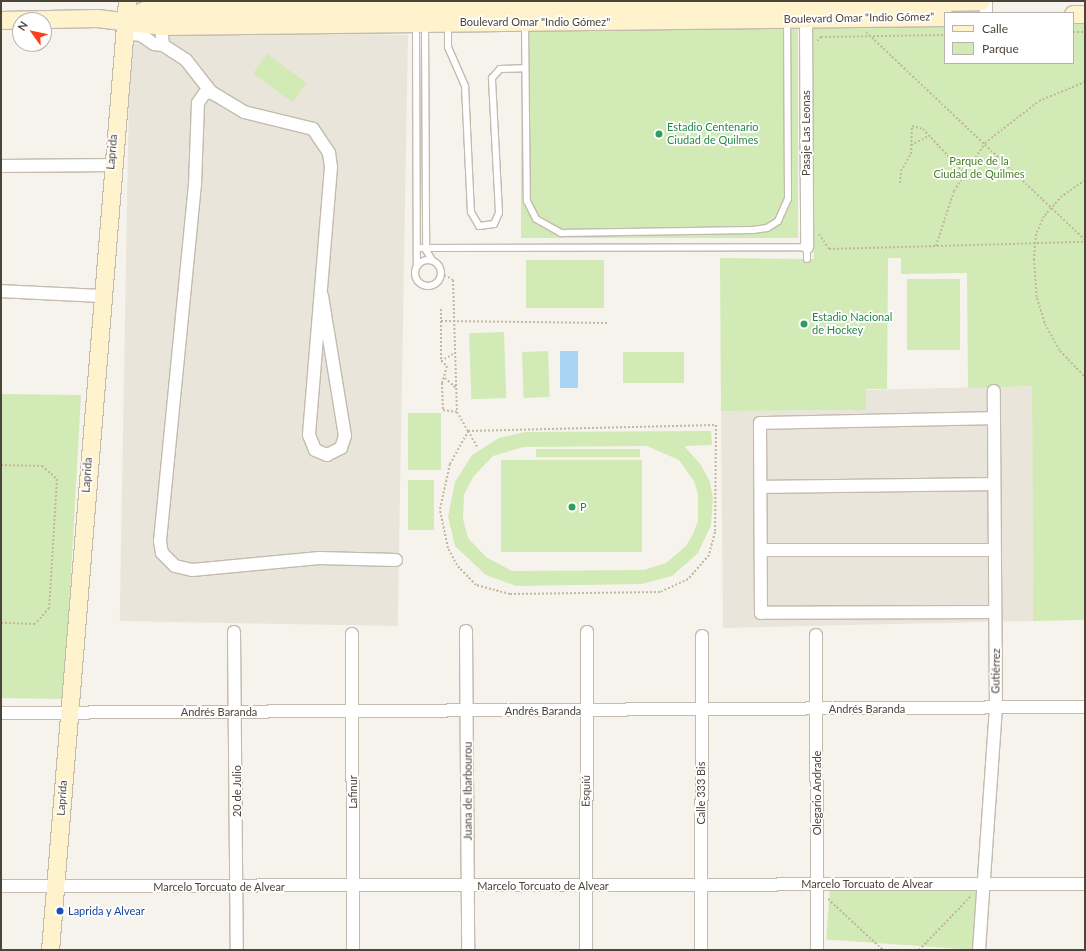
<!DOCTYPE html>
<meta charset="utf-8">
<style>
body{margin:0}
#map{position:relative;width:1086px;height:951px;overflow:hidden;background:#f6f3ec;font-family:Lato,sans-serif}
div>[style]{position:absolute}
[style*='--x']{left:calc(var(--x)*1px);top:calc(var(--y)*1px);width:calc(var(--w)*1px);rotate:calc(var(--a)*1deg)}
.residential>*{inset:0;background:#eae5da;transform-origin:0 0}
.green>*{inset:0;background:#d2eab5;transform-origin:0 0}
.water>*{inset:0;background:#a9d4f2;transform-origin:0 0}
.path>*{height:2px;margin-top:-1px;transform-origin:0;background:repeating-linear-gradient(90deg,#c4b79f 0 2px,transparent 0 4px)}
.roads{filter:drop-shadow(1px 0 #c2bbae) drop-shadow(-1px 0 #c2bbae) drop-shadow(0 1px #c2bbae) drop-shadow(0 -1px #c2bbae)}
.lane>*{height:6px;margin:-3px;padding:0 3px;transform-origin:3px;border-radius:3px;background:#fff}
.lane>.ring{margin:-3px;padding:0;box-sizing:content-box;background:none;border:6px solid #fff;border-radius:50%}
.street>*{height:12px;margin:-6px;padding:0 6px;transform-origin:6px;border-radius:6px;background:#fff}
.secondary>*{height:17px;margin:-8.5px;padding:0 8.5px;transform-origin:8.5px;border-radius:8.5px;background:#fff3cd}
.dots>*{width:11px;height:11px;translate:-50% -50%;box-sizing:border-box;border:2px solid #fff;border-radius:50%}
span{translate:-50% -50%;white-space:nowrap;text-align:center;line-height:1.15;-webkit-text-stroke:3.5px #fff;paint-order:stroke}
.street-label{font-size:11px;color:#4b4439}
.leisure-label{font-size:11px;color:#27864d}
.left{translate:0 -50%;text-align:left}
.park-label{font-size:11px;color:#4a7f2a}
.transit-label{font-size:11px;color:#164399}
.frame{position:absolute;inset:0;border:2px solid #4b4439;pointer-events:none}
.legend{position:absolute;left:944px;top:12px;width:130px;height:52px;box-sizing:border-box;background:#fff;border:1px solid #b7b4b0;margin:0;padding:5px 7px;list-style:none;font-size:12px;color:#4b4439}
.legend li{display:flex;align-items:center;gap:8px;height:20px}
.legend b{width:20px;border:1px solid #b7b4b0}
.north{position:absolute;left:12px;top:12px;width:40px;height:40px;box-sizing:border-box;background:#fff;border:1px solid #b7b4b0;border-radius:50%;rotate:303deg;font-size:11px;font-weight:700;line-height:16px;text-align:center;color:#4b4439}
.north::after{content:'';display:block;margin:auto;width:14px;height:18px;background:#fc3f1d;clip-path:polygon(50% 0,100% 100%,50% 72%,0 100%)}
</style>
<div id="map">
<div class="residential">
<div style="left:408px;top:35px;width:591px;height:278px;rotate:91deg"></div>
<div style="clip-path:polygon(1032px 386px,1033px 621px,723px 628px,721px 411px,866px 410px,866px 390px)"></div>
</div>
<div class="green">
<div style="clip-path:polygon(1073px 23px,1085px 23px,1085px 620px,1033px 621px,1032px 386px,968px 388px,967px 273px,901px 274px,901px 258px,888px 258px,887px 389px,866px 389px,866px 410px,721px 411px,720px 258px,814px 259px,809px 28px,945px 25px,945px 63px,1073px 63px)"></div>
<div style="left:798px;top:26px;width:212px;height:277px;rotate:90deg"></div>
<div style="left:267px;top:54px;width:49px;height:24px;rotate:36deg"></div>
<div style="left:526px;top:260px;width:78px;height:48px"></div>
<div style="left:907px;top:279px;width:53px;height:71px"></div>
<div style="left:504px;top:332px;width:66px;height:35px;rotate:88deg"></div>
<div style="left:548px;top:351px;width:46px;height:26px;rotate:88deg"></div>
<div style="left:623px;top:352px;width:61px;height:31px"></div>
<div style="clip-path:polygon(1px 394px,81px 395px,64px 699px,1px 698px)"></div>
<div style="left:408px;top:413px;width:33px;height:57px"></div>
<div style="clip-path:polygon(evenodd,711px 431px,712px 445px,684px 446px,701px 465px,710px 482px,713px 498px,711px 525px,698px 553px,672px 576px,642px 584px,516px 586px,486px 575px,455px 546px,448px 517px,455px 482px,472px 455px,499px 438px,525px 432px,711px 431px,647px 446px,679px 460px,694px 481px,698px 494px,698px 521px,693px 534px,686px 546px,666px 563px,644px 570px,512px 571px,486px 557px,468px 538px,463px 519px,464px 495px,473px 477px,493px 456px,523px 447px,647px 446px)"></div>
<div style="left:536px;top:449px;width:104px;height:8px"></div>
<div style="left:642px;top:460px;width:92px;height:141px;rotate:90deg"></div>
<div style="left:408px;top:480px;width:26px;height:50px"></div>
<div style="left:977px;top:891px;width:59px;height:147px;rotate:94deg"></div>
</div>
<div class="water">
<div style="left:560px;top:351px;width:18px;height:37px"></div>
</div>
<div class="path">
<div style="--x:866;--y:32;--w:302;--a:43.5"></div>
<div style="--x:1073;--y:32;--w:12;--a:0"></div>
<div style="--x:817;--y:41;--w:6;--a:-45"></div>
<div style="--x:821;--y:37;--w:124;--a:-0.9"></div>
<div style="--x:911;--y:145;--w:20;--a:-27"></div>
<div style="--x:1085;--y:180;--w:28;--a:145"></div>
<div style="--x:1062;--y:196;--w:27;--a:132"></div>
<div style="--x:1044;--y:216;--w:20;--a:114"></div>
<div style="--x:1036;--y:234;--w:25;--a:95"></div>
<div style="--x:1034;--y:259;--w:39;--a:86"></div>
<div style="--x:1037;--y:298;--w:27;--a:73"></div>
<div style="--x:1045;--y:324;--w:31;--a:61"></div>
<div style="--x:1060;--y:351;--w:36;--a:46"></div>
<div style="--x:900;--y:183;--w:12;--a:-85"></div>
<div style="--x:901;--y:171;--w:20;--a:-60"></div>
<div style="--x:911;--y:154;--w:28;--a:-88"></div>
<div style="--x:912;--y:126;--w:11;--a:15"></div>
<div style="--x:923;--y:129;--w:60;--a:47"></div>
<div style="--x:819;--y:234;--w:18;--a:56"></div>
<div style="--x:829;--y:249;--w:256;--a:-1.6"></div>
<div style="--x:936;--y:246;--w:58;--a:-71.9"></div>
<div style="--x:954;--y:191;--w:57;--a:-57.1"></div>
<div style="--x:985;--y:143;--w:68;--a:-37.9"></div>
<div style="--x:1039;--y:101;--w:50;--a:-22.4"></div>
<div style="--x:441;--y:273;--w:14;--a:30"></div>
<div style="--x:453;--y:280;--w:132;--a:88.3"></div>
<div style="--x:457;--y:412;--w:22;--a:60"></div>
<div style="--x:468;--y:431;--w:248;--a:-1.4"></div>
<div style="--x:716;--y:425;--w:107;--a:90.5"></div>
<div style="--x:715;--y:532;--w:24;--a:105"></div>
<div style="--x:709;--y:555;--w:32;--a:131"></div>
<div style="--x:688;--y:579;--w:31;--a:155"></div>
<div style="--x:660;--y:592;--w:150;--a:179.2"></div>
<div style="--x:510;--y:594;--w:35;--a:-165"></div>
<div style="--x:476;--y:585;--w:28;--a:-134"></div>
<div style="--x:457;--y:565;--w:19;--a:-118"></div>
<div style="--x:448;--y:548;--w:40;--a:-102"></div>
<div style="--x:440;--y:509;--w:46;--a:-77.5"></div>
<div style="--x:450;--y:464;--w:38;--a:-61"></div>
<div style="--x:468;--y:431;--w:20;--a:60"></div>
<div style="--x:441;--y:309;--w:52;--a:90"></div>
<div style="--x:441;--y:361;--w:8;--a:40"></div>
<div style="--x:447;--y:366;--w:18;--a:106"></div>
<div style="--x:442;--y:383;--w:27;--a:88"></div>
<div style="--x:443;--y:410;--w:14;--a:8"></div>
<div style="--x:441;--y:321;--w:166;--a:0.7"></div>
<div style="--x:441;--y:361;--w:16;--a:-30"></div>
<div style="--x:445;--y:378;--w:15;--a:42"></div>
<div style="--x:1;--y:465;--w:41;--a:1.4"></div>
<div style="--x:42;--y:466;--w:20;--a:41"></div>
<div style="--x:57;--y:479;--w:129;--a:93.5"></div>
<div style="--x:49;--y:608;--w:21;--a:131"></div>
<div style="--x:35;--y:624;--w:34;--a:-178"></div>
<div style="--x:828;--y:899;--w:75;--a:42.8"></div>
<div style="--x:919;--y:950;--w:75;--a:-46.1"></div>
</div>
<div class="roads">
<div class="lane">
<div style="--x:448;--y:23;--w:24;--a:90"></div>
<div style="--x:448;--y:47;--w:43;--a:66.4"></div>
<div style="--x:465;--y:86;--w:126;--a:87.3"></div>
<div style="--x:471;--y:212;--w:16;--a:60"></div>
<div style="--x:479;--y:226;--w:15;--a:-8"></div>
<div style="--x:494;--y:224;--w:12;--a:-66"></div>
<div style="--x:499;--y:213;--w:135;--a:-93"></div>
<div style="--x:492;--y:78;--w:12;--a:-48"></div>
<div style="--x:500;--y:69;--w:25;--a:-2"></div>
<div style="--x:416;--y:24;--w:241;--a:89.8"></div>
<div style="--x:425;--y:24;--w:226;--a:89.7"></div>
<div style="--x:426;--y:250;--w:12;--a:59"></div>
<div style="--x:525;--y:24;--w:177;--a:89.4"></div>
<div style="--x:527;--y:201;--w:20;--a:63"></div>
<div style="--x:536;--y:219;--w:29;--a:29"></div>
<div style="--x:561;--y:233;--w:192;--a:-0.9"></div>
<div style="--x:753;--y:230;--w:14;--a:-8"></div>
<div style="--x:767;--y:228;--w:13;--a:-32"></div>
<div style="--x:778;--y:221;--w:24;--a:-66"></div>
<div style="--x:788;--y:199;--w:179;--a:-90.3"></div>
<div style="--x:419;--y:248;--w:388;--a:-0.1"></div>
<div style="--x:807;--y:247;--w:12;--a:90"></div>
<div class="ring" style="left:415px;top:260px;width:20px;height:20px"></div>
</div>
<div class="street">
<div style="--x:986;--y:1;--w:12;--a:90"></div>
<div style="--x:806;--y:19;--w:228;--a:89.7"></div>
<div style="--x:161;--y:26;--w:19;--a:84"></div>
<div style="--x:163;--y:45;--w:27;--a:33"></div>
<div style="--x:186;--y:60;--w:41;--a:52"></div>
<div style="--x:211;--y:92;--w:39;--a:31"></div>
<div style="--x:244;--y:112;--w:71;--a:13.8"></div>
<div style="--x:313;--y:129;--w:29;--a:56"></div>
<div style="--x:329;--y:153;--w:14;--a:82"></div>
<div style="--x:331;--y:167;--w:269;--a:94.7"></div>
<div style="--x:309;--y:435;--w:16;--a:68"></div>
<div style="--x:315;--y:450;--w:13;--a:23"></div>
<div style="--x:327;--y:455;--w:16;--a:-27"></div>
<div style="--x:341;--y:448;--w:13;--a:-72"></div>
<div style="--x:345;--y:436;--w:142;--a:-99.3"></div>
<div style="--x:124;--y:33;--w:17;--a:7"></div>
<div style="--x:141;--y:35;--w:16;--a:35"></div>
<div style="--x:154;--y:44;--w:9;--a:6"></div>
<div style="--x:211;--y:92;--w:7;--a:164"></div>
<div style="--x:204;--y:94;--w:11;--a:124"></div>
<div style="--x:198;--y:103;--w:81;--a:92.1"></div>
<div style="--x:195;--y:184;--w:359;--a:95.6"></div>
<div style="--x:160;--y:541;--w:12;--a:81"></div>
<div style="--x:162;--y:553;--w:18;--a:45"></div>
<div style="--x:175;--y:566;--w:17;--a:13"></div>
<div style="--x:192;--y:570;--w:128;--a:-5.4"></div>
<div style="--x:319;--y:558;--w:77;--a:1.5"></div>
<div style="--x:1;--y:166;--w:110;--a:-0.5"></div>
<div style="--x:1;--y:291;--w:99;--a:2.9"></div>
<div style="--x:761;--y:487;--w:233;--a:-0.7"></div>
<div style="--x:761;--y:550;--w:233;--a:0"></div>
<div style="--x:994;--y:612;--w:233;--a:179.8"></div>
<div style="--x:761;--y:613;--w:190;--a:-90.3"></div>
<div style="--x:760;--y:423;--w:234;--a:-1.2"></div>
<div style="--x:466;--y:631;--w:319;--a:89.6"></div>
<div style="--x:234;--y:632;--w:318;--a:89.5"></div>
<div style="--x:352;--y:634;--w:316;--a:89.8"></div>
<div style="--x:816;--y:635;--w:315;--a:89.8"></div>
<div style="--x:1;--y:713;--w:1084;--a:-0.32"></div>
<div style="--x:1;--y:886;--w:1084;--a:-0.11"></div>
<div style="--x:586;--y:950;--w:318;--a:-89.8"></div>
<div style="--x:701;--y:950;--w:314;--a:-89.8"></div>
<div style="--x:979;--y:950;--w:243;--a:-86"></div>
<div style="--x:996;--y:708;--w:317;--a:-90.4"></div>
</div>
<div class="secondary">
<div style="--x:1073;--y:14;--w:12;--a:0"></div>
<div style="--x:125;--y:19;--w:21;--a:-25"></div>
<div style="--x:144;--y:10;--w:428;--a:-0.1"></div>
<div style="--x:572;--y:9;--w:409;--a:-1.1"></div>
<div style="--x:1;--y:20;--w:96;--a:-1.2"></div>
<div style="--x:97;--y:18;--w:64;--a:7.1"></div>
<div style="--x:161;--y:26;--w:784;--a:-0.66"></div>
<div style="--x:50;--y:950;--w:952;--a:-85.36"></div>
</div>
</div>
<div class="dots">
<div style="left:659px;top:134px;background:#2e9e5b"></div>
<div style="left:804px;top:324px;background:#2e9e5b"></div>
<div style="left:572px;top:507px;background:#2e9e5b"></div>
<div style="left:60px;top:911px;background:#1a4fb4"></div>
</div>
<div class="street-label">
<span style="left:859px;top:18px;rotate:-1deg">Boulevard Omar "Indio Gómez"</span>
<span style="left:535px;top:22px">Boulevard Omar "Indio Gómez"</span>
<span style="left:806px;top:133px;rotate:-90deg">Pasaje Las Leonas</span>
<span style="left:112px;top:152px;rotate:-85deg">Laprida</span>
<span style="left:87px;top:475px;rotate:-86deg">Laprida</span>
<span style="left:996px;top:671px;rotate:-89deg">Gutiérrez</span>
<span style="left:867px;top:709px">Andrés Baranda</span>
<span style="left:543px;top:711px">Andrés Baranda</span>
<span style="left:219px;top:712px">Andrés Baranda</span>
<span style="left:237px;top:791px;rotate:-90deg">20 de Julio</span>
<span style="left:468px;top:791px;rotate:-90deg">Juana de Ibarbourou</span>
<span style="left:586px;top:791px;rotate:-89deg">Esquiú</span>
<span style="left:353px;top:792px;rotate:-90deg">Lafinur</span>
<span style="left:701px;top:793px;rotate:-90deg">Calle 333 Bis</span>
<span style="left:817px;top:793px;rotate:-90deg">Olegario Andrade</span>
<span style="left:62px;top:798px;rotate:-86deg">Laprida</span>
<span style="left:867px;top:884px">Marcelo Torcuato de Alvear</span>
<span style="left:543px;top:886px">Marcelo Torcuato de Alvear</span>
<span style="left:219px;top:887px">Marcelo Torcuato de Alvear</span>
</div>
<div class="leisure-label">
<span class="left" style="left:667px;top:134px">Estadio Centenario<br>Ciudad de Quilmes</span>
<span class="left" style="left:812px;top:324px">Estadio Nacional<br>de Hockey</span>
<span class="left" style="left:580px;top:507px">P</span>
</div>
<div class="park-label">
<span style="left:979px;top:168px">Parque de la<br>Ciudad de Quilmes</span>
</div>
<div class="transit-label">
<span class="left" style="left:68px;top:911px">Laprida y Alvear</span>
</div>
<div class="frame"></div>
<ul class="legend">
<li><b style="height:5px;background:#fff3cd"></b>Calle</li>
<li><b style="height:11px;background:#d2eab5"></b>Parque</li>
</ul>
<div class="north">N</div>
</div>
